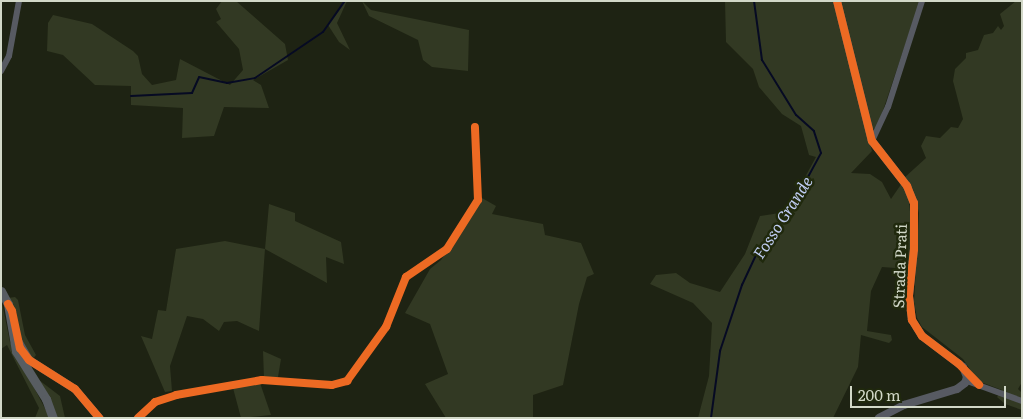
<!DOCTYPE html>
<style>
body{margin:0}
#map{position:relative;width:1023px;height:419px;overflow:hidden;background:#1e2313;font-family:Literata,serif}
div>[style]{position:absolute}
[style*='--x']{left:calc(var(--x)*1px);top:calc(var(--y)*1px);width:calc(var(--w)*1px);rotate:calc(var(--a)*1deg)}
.green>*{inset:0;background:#323923}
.stream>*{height:2px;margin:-1px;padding:0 1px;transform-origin:1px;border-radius:1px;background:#060a23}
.minor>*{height:6px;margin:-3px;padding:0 3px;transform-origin:3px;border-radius:3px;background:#575a62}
.tertiary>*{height:8px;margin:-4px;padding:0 4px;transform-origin:4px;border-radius:4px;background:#575a62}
.secondary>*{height:9px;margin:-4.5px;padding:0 4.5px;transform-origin:4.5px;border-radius:4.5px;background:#585d62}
.cycleway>*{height:8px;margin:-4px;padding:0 4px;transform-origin:4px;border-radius:4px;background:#ed6a23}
span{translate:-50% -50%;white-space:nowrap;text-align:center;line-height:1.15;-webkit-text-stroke:5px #20290d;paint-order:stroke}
.street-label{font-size:15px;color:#d2d8c8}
.water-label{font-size:16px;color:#c0cdf3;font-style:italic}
.frame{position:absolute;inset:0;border:2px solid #d2d8c8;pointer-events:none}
.scale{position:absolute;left:850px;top:386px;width:156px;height:22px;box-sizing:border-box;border:2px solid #d2d8c8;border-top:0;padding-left:6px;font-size:15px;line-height:18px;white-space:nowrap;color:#d2d8c8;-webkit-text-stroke:4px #20290d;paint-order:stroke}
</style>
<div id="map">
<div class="green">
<div style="clip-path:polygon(222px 1px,236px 1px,285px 44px,288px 60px,253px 80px,261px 85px,269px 108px,224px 107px,214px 136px,182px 138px,183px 108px,131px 105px,131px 86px,95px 85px,63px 55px,47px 51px,48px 23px,53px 15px,92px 24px,133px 51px,138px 56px,142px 74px,152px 85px,176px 80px,180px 59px,230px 85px,243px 70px,239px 49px,216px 22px,221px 19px,216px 9px)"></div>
<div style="clip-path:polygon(344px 1px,347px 1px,337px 23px,350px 50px,339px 42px,328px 25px)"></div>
<div style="clip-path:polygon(362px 1px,371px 10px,469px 30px,468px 71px,432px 67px,423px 60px,418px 40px,369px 16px)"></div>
<div style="clip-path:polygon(725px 1px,833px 1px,872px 151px,851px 173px,870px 174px,882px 182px,891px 199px,902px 183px,909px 201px,912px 233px,909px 269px,882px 267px,871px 291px,867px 331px,891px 335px,892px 340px,889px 343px,861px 335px,858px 367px,833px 418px,698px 418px,709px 376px,712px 323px,693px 303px,650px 284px,656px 275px,676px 273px,690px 283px,720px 292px,745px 254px,760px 216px,786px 212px,816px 157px,809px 155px,801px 126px,782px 114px,759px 87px,753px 69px,726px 42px)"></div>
<div style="clip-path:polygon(840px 1px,920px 1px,877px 128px,873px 129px,870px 122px)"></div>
<div style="clip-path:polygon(1016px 1px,1022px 2px,1022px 382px,1018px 389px,1022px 393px,1022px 410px,1005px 404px,997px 397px,1002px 390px,978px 381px,963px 359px,922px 327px,917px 318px,914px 302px,919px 213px,913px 189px,904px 178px,926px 158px,921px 146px,926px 136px,940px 138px,951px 127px,958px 128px,963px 119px,953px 81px,955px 69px,966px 58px,966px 53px,978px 50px,984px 35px,993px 33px,998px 26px,1001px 30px,1004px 26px,1000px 14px)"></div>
<div style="clip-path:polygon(482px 198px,496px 206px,492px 214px,543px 224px,545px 235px,581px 243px,594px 274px,587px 277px,579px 304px,563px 385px,533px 395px,533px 418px,446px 418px,425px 384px,448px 374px,430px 324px,405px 313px,430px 269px,441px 260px)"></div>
<div style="clip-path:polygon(269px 204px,295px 213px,295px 221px,341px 242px,344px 264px,326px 257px,327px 283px,265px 249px,259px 331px,237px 321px,224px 322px,219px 331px,203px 319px,187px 316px,170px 366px,172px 391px,165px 392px,141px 336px,152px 339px,158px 310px,166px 311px,176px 249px,225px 241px,265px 249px)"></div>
<div style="clip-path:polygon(15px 297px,18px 300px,25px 335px,36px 355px,32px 360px,21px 342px,15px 311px,8px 298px)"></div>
<div style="clip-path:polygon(1px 298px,10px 342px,50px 418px,35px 418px,39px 408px,7px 345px,1px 349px)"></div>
<div style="clip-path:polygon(263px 351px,281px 359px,278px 377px,264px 378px)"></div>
<div style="clip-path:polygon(39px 380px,60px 396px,65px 418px,55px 418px)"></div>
<div style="clip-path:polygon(260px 383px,271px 415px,241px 418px,233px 388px)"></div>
</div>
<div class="stream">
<div style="--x:131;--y:96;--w:61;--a:-2.8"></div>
<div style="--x:192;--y:93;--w:17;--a:-66"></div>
<div style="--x:199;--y:77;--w:29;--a:12"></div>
<div style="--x:227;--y:83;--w:28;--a:-10"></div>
<div style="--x:255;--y:78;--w:82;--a:-34.1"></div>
<div style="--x:323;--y:32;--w:38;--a:-55"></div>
<div style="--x:711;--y:418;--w:68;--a:-82.3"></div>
<div style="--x:720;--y:351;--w:70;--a:-71.6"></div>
<div style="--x:742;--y:285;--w:35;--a:-65"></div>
<div style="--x:757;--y:253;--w:52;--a:-52"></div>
<div style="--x:789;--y:212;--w:67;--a:-61.5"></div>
<div style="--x:821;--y:153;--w:23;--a:-108"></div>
<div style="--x:814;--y:131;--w:24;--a:-138"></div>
<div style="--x:796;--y:115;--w:65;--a:-121.7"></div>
<div style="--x:762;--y:60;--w:60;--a:-97.7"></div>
</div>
<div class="minor">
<div style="--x:1;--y:71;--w:17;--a:-62"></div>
<div style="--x:9;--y:56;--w:56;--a:-79.7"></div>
<div style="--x:872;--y:141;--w:38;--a:-65"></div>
<div style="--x:888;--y:107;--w:111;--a:-72.2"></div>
<div style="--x:967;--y:381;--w:59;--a:20"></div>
<div style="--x:138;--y:418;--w:23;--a:-43"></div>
<div style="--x:155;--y:402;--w:22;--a:-18"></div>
<div style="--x:176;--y:395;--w:87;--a:-9.9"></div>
<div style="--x:262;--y:380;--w:70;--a:4.1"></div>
<div style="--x:332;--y:385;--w:16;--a:-15"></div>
<div style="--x:347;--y:381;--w:67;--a:-54.2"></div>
<div style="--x:386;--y:327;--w:54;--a:-68.2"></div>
<div style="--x:406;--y:277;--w:50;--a:-34.3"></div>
<div style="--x:447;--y:249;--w:58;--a:-57.7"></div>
<div style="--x:478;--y:200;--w:73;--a:-92.4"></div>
</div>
<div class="tertiary">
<div style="--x:837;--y:1;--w:144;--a:76"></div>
<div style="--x:872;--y:141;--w:57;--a:52.1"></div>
<div style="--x:907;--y:186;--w:18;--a:68"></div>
<div style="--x:914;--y:203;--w:46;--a:90"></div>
<div style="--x:914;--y:249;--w:47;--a:96.1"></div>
<div style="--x:909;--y:296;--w:24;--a:83"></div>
<div style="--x:912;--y:320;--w:19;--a:58"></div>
<div style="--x:922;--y:336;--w:51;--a:37.1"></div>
<div style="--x:963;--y:367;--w:11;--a:68"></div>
<div style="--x:967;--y:377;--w:6;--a:108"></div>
<div style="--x:965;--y:383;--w:10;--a:143"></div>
<div style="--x:957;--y:389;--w:55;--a:163.2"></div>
<div style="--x:904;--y:405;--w:28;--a:153"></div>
<div style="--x:17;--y:339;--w:24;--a:60"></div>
<div style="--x:29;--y:360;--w:54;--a:32.2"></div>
<div style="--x:75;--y:389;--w:38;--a:50"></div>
</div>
<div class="secondary">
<div style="--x:1;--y:291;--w:15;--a:62"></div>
<div style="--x:8;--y:304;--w:48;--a:80.3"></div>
<div style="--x:16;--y:351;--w:57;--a:58"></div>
<div style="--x:46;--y:399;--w:20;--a:70"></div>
</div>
<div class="cycleway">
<div style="--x:837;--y:1;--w:144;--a:76"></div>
<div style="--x:872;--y:141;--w:57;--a:52.1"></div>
<div style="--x:907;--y:186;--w:18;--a:68"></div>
<div style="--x:914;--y:203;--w:46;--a:90"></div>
<div style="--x:914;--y:249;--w:47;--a:96.1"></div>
<div style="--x:909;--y:296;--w:24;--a:83"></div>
<div style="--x:912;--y:320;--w:19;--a:58"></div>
<div style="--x:922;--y:336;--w:46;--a:37.1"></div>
<div style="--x:959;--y:364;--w:29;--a:46"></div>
<div style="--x:8;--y:304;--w:8;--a:60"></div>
<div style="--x:12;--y:311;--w:38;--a:78"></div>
<div style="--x:20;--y:348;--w:15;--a:53"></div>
<div style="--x:29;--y:360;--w:54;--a:32.2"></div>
<div style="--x:75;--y:389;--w:38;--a:50"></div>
<div style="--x:138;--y:418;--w:23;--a:-43"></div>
<div style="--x:155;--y:402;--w:22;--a:-18"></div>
<div style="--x:176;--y:395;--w:87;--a:-9.9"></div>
<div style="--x:262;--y:380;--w:70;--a:4.1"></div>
<div style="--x:332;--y:385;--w:16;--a:-15"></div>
<div style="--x:347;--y:381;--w:67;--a:-54.2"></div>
<div style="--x:386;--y:327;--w:54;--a:-68.2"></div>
<div style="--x:406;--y:277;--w:50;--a:-34.3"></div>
<div style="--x:447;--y:249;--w:58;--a:-57.7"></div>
<div style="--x:478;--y:200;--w:73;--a:-92.4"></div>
</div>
<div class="street-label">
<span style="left:899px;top:266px;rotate:-88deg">Strada Prati</span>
</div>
<div class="water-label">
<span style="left:782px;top:217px;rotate:-57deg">Fosso Grande</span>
</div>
<div class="frame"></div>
<div class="scale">200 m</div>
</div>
